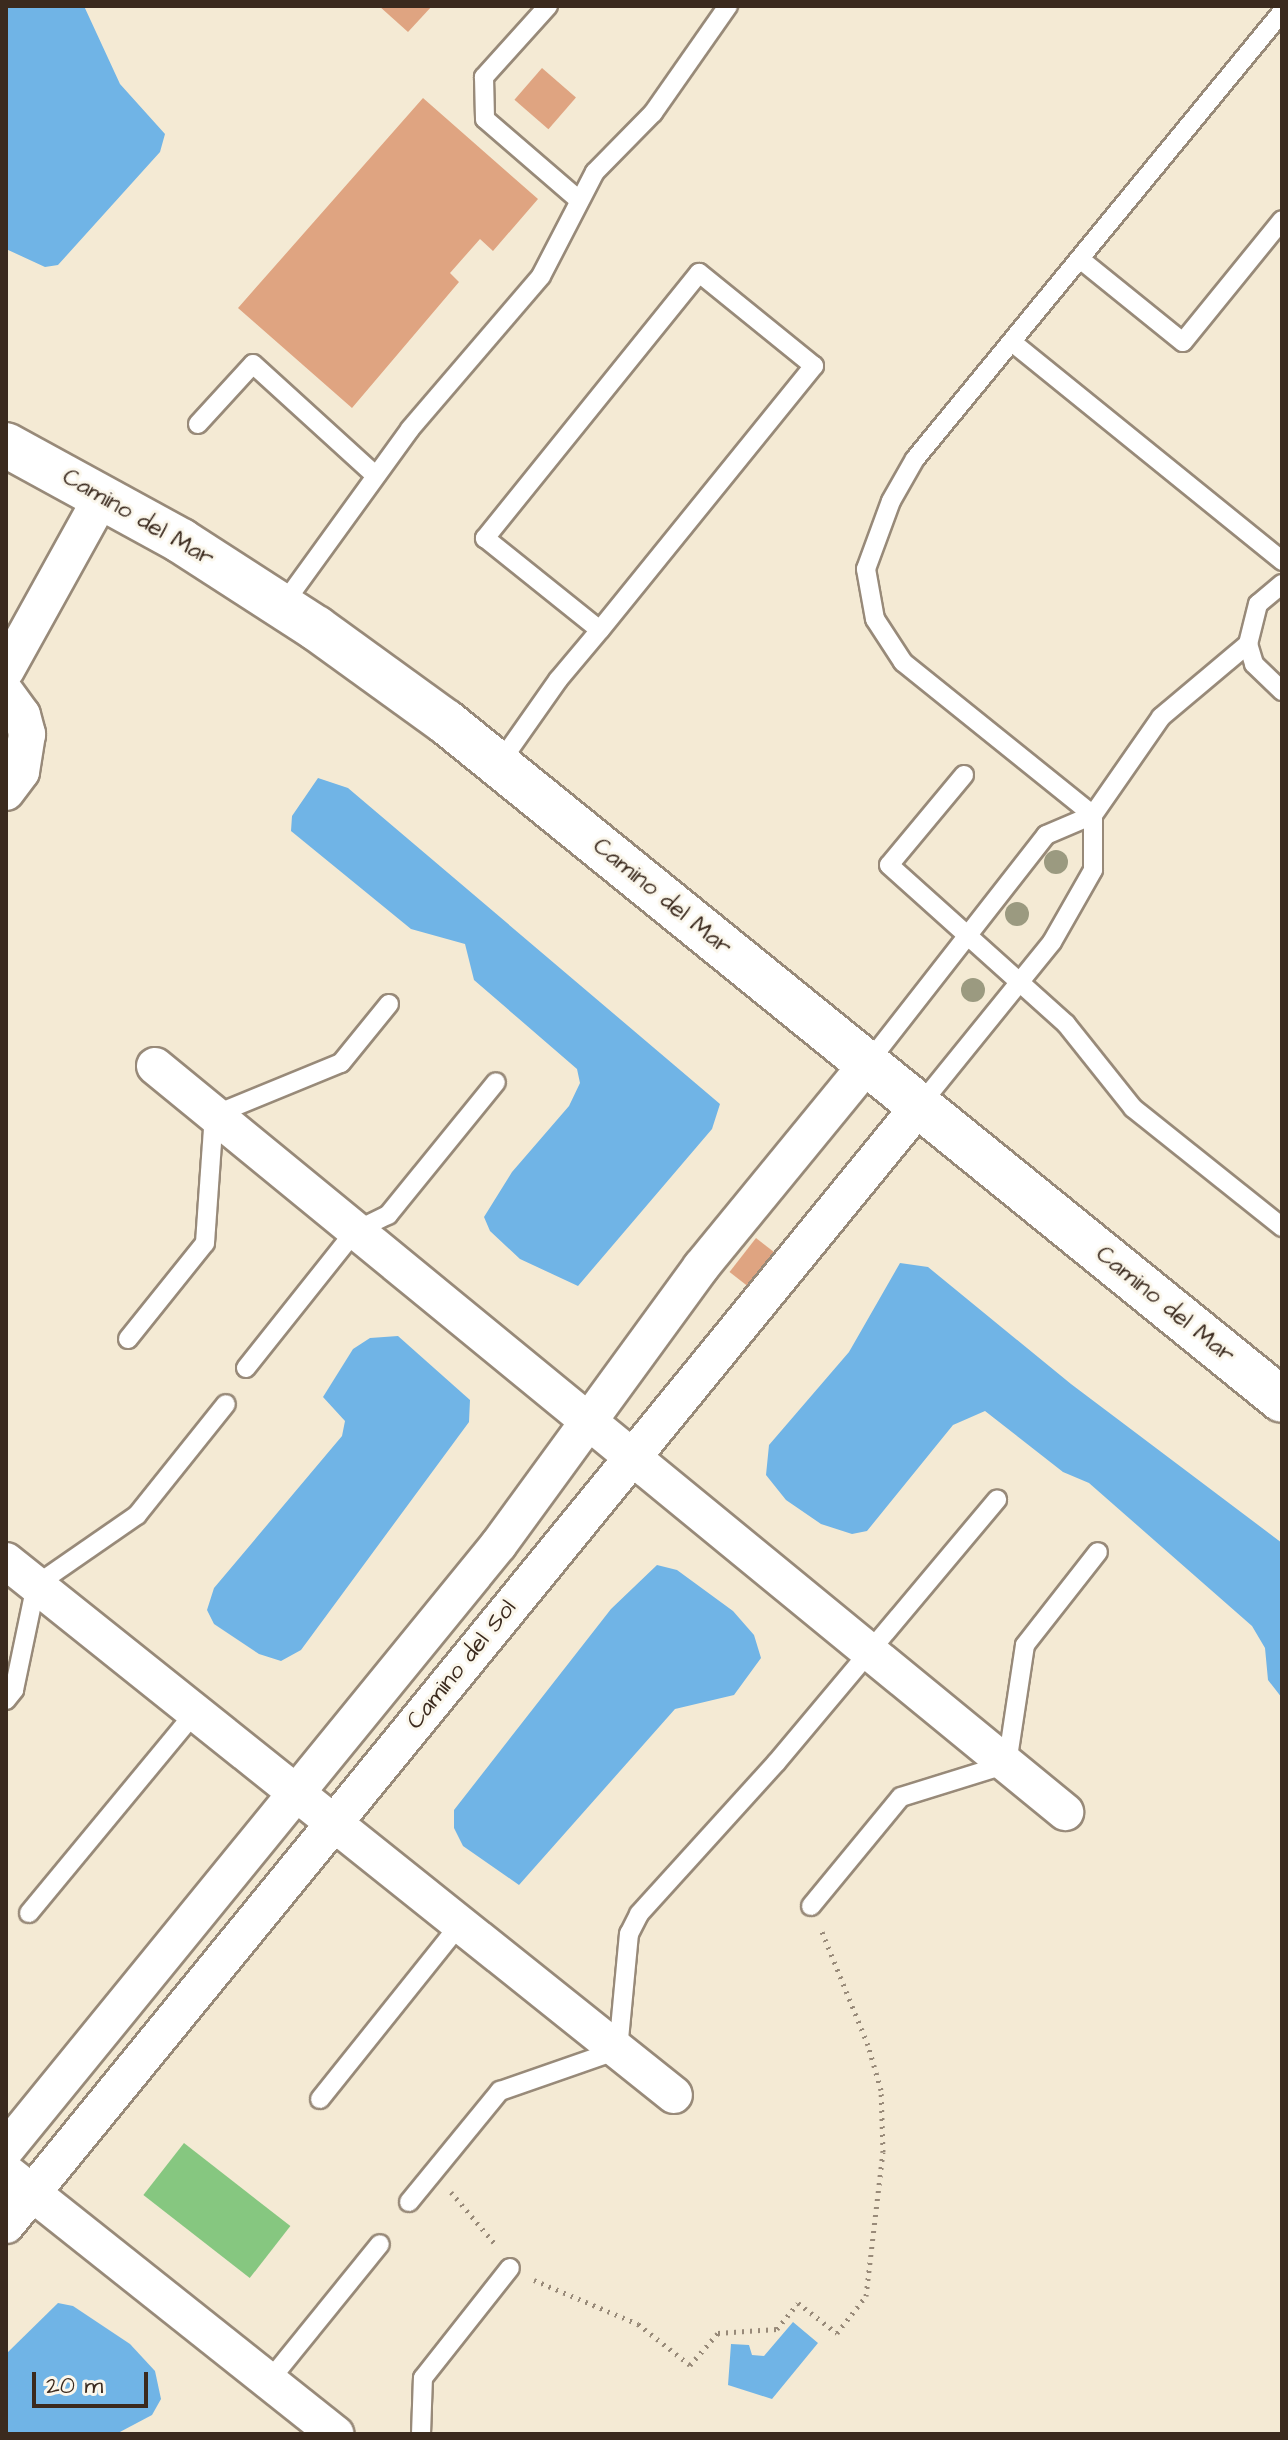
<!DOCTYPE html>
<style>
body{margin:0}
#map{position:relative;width:1288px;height:2440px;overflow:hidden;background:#f4ead4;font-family:"Architects Daughter",sans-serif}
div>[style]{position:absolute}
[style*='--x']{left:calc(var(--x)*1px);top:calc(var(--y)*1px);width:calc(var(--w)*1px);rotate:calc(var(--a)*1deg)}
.green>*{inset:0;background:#86c780;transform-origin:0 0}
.water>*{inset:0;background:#70b4e6}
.building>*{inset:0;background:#dfa481;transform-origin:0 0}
.path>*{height:5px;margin-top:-2.5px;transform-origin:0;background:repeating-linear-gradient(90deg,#988a79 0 2px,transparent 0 8px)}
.roads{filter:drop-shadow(2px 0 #988a79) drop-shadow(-2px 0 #988a79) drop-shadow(0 2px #988a79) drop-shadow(0 -2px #988a79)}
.service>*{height:18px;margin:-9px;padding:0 9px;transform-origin:9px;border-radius:9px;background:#fff}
.minor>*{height:36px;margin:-18px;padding:0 18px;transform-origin:18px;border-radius:18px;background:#fff}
.tertiary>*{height:44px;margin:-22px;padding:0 22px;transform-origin:22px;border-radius:22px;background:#fff}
.trees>*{width:24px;height:24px;margin:-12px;border-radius:50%;background:#9b9a80}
span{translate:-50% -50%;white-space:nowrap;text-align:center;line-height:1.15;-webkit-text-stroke:6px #fbf7ec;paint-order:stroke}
.street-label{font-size:24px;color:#3b2a1e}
.frame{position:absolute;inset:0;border:8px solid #3b2a1e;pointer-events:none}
.scale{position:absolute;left:32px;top:2372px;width:116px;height:36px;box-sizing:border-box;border:4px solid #3b2a1e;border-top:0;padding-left:10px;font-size:24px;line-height:28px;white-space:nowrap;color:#3b2a1e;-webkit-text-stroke:6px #fbf7ec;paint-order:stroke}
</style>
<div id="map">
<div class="green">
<div style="left:184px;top:2143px;width:135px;height:66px;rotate:38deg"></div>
</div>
<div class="water">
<div style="clip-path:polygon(6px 6px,84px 6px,120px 84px,165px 134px,160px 152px,58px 265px,45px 267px,6px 249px)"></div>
<div style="clip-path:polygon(318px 778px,348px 788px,720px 1104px,712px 1129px,578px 1286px,520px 1259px,490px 1231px,484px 1217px,512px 1172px,569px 1106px,580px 1083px,577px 1069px,474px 980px,465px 944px,411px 929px,291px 831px,292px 816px)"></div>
<div style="clip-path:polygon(900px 1263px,928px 1267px,1071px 1384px,1282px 1543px,1282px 1698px,1268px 1680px,1265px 1648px,1252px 1626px,1089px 1483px,1063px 1472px,985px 1411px,953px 1425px,867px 1531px,852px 1534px,821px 1524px,786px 1500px,766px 1475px,769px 1445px,849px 1352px)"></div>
<div style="clip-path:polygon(398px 1336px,470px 1400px,469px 1422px,301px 1650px,281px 1661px,259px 1654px,214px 1624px,207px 1610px,214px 1588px,342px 1436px,345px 1421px,323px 1397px,353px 1349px,370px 1338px)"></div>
<div style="clip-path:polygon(657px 1565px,677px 1570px,733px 1611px,754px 1635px,761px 1658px,734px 1695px,675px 1709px,519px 1885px,463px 1846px,454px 1828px,454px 1810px,611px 1609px)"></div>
<div style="clip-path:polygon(58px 2303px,73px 2306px,130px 2344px,155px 2371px,161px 2399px,152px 2415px,118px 2433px,6px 2434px,6px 2354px)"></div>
<div style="clip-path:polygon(793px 2322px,818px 2343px,772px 2399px,728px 2385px,731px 2344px,749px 2345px,752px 2355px,764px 2356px)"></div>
</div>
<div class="building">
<div style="clip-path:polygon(379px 6px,432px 6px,408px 32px)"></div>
<div style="left:542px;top:68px;width:45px;height:42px;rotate:41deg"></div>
<div style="clip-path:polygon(423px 98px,538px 199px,493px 251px,480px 239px,450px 273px,459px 282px,352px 408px,238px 308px)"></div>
<div style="left:756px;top:1238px;width:31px;height:43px;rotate:38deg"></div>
</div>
<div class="path">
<div style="--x:451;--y:2192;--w:70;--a:49.7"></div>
<div style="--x:534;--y:2280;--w:113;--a:22.9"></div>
<div style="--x:638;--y:2324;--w:66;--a:38.3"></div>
<div style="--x:690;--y:2365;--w:43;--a:-48.8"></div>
<div style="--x:718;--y:2333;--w:59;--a:-3.9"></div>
<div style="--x:777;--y:2329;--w:33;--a:-51"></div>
<div style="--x:798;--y:2303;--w:49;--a:37.6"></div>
<div style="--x:837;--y:2333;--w:47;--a:-51.9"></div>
<div style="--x:866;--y:2296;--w:145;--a:-83.3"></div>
<div style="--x:883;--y:2152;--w:62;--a:-91.8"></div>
<div style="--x:881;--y:2090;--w:47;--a:-106.1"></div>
<div style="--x:868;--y:2045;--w:125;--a:-112.1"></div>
</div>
<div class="roads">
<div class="service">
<div style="--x:548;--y:6;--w:96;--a:132"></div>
<div style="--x:484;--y:77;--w:42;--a:88.6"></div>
<div style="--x:485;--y:119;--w:125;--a:40.8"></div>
<div style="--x:1080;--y:259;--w:132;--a:38.9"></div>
<div style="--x:1183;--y:342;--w:157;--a:-50.9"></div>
<div style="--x:1012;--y:342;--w:348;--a:39"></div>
<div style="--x:198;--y:424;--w:81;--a:-47.5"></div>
<div style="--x:253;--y:364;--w:166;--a:42.3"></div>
<div style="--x:1282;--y:584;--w:31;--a:140"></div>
<div style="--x:1258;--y:604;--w:41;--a:104"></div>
<div style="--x:1248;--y:644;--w:21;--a:73"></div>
<div style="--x:1254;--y:664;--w:39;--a:44"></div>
<div style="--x:282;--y:606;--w:218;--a:-54.1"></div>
<div style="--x:410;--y:429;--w:201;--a:-49.4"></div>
<div style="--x:541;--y:276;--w:117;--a:-62.6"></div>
<div style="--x:595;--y:172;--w:83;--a:-45.5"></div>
<div style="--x:653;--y:113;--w:131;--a:-55"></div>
<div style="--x:499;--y:764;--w:103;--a:-54.9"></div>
<div style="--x:558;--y:680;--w:65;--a:-50"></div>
<div style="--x:600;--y:630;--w:340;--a:-51"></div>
<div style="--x:814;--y:366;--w:148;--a:-141"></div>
<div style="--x:699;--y:273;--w:341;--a:128.9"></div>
<div style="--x:485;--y:538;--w:147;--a:38.7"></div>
<div style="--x:964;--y:775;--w:117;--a:129.8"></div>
<div style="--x:889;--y:865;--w:238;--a:41.9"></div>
<div style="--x:1066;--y:1024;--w:107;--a:51.4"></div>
<div style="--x:1133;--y:1108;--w:191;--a:38.6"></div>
<div style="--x:1093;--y:815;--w:244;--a:-141.2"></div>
<div style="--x:903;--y:662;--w:51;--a:-123.1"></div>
<div style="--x:875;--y:619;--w:51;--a:-100.2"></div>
<div style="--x:866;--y:569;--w:72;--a:-69.8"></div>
<div style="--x:891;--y:501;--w:48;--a:-60.3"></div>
<div style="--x:915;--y:459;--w:578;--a:-50.61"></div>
<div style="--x:868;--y:1063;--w:289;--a:-52"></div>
<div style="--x:1046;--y:835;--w:51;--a:-23.1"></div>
<div style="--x:1093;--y:815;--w:119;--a:-55.2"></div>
<div style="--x:1161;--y:717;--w:114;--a:-40"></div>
<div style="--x:920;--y:1105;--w:210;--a:-51"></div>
<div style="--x:1052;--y:942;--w:83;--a:-60.3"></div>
<div style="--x:1093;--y:870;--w:55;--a:-90"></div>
<div style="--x:128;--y:1339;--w:123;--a:-51.3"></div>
<div style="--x:205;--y:1243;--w:128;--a:-86"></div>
<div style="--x:214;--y:1115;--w:137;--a:-22.3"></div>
<div style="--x:341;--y:1063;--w:76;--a:-50.9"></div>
<div style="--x:246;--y:1368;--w:175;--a:-51.5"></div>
<div style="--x:355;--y:1231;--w:37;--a:-26"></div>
<div style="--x:388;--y:1215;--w:171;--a:-50.9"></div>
<div style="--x:6;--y:1700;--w:13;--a:-51"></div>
<div style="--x:14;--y:1690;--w:107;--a:-78.2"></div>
<div style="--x:36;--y:1585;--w:123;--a:-34.7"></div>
<div style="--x:137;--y:1515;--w:142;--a:-51.3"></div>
<div style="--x:811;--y:1906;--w:141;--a:-50.5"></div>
<div style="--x:901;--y:1797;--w:111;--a:-17.3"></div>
<div style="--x:1007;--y:1764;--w:120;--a:-81.4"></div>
<div style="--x:1025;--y:1645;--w:118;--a:-51.9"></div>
<div style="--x:29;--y:1913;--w:261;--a:-50.4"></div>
<div style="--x:320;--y:2099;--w:224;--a:-51.3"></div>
<div style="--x:409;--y:2202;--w:144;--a:-50.7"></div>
<div style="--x:500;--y:2091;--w:125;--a:-19.2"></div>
<div style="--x:618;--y:2050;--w:117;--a:-84.6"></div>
<div style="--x:629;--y:1934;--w:22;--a:-63"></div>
<div style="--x:639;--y:1914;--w:204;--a:-47.8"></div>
<div style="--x:776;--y:1763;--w:344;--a:-50"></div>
<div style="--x:269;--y:2381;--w:176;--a:-51"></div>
<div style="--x:421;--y:2434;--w:56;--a:-88"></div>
<div style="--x:423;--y:2378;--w:140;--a:-51.7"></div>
</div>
<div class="minor">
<div style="--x:6;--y:670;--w:200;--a:-61"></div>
<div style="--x:6;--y:693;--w:27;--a:54"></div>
<div style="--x:22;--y:715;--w:20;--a:75"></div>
<div style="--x:27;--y:734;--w:38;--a:99"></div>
<div style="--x:21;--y:772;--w:25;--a:127"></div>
<div style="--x:155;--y:1066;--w:1177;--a:39.34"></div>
<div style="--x:6;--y:1561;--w:855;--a:38.64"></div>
<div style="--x:6;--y:2149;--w:780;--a:-50.82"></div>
<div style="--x:499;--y:1544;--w:343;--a:-53.9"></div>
<div style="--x:701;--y:1267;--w:264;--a:-50.7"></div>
<div style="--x:6;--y:2172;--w:421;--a:38.5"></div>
<div style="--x:6;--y:2225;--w:1446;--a:-50.78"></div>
</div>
<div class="tertiary">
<div style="--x:6;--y:445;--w:200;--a:28.7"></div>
<div style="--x:181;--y:541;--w:161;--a:32.8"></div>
<div style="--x:316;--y:628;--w:160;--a:35.9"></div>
<div style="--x:446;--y:722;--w:1076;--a:39.04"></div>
</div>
</div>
<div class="trees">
<div style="left:1056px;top:862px"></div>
<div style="left:1017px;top:914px"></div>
<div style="left:973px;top:990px"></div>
</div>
<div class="street-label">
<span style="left:138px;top:518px;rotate:30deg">Camino del Mar</span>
<span style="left:662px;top:897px;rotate:39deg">Camino del Mar</span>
<span style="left:1165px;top:1305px;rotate:39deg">Camino del Mar</span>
<span style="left:462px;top:1665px;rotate:-51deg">Camino del Sol</span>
</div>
<div class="frame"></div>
<div class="scale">20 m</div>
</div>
